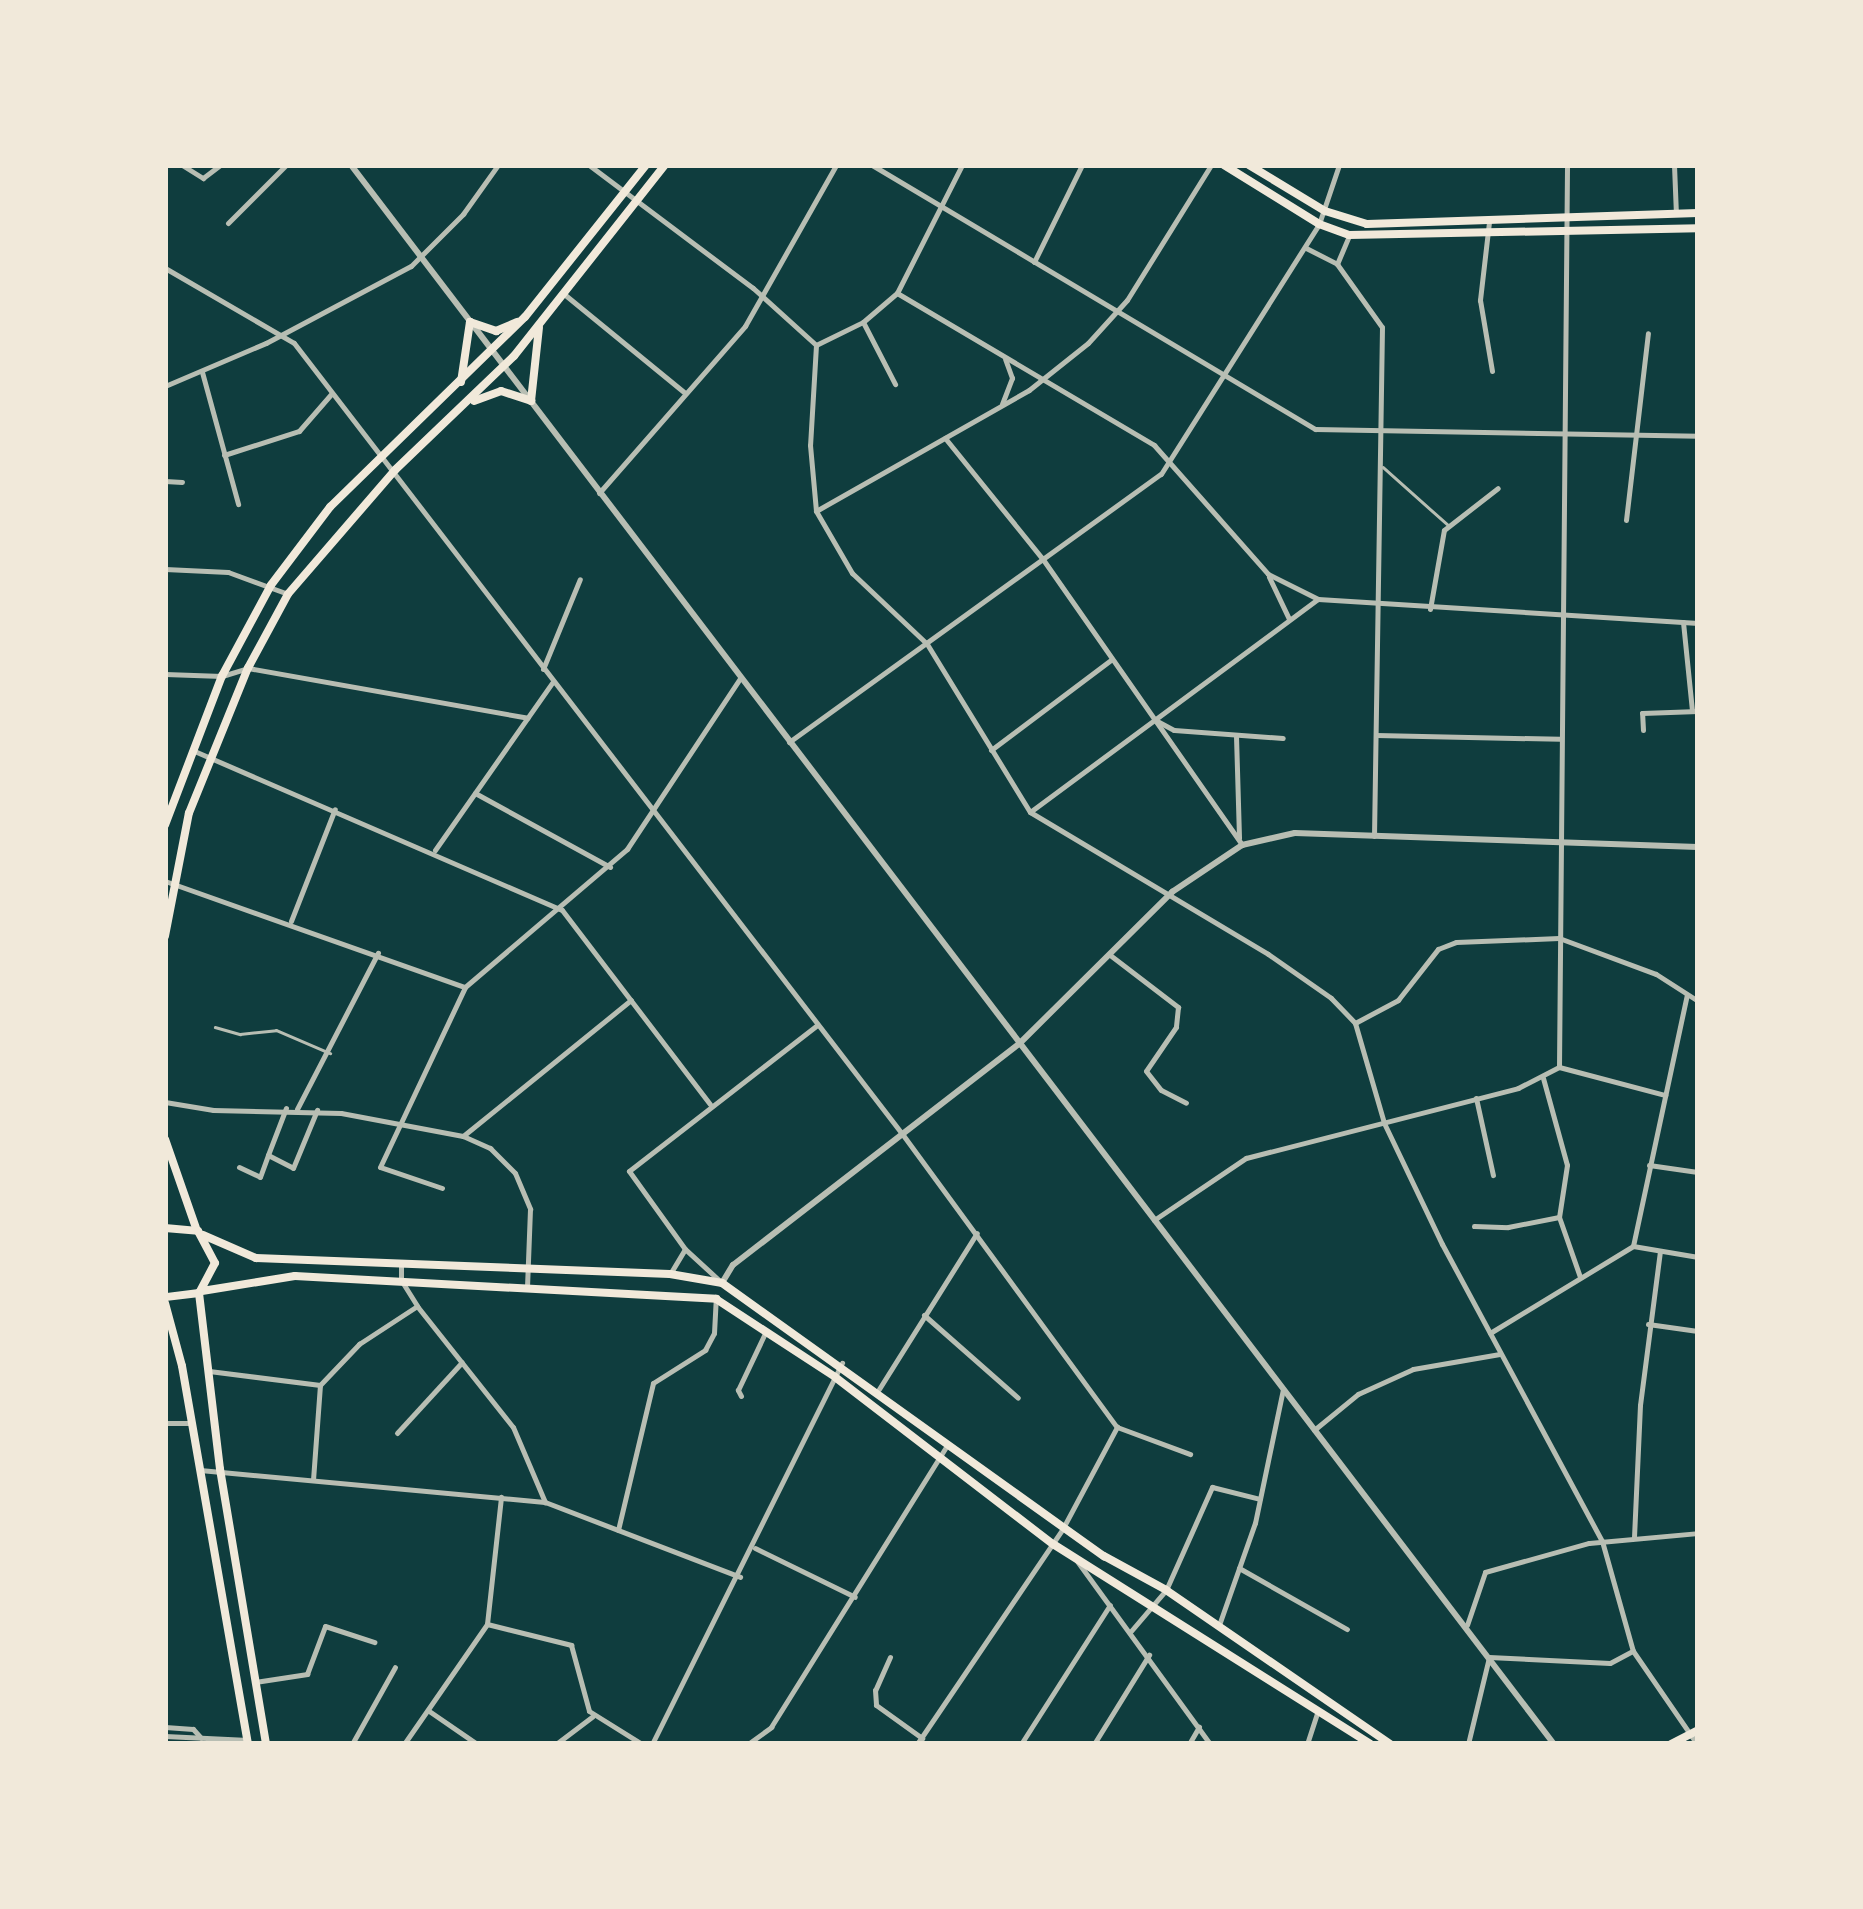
<!DOCTYPE html>
<style>
body{margin:0}
#map{position:relative;width:1863px;height:1909px;overflow:hidden;background:#0f3d3e;font-family:"Golos Text",sans-serif}
div>[style]{position:absolute}
[style*='--x']{left:calc(var(--x)*1px);top:calc(var(--y)*1px);width:calc(var(--w)*1px);rotate:calc(var(--a)*1deg)}
.service>*{height:2.5px;margin:-1.25px;padding:0 1.25px;transform-origin:1.25px;border-radius:1.25px;background:#b8beb3}
.minor>*{height:5px;margin:-2.5px;padding:0 2.5px;transform-origin:2.5px;border-radius:2.5px;background:#b8beb3}
.tertiary>*{height:6px;margin:-3px;padding:0 3px;transform-origin:3px;border-radius:3px;background:#b8beb3}
.secondary>*{height:8px;margin:-4px;padding:0 4px;transform-origin:4px;border-radius:4px;background:#f1e9da}
span{translate:-50% -50%;white-space:nowrap;text-align:center;line-height:1.15;-webkit-text-stroke:10px #f1e9da;paint-order:stroke}
.frame{position:absolute;inset:0;border:168px solid #f1e9da;pointer-events:none}
</style>
<div id="map">
<div class="service">
<div style="--x:1383;--y:467;--w:86;--a:41.7"></div>
<div style="--x:215;--y:1027;--w:26;--a:16"></div>
<div style="--x:240;--y:1034;--w:36;--a:-6"></div>
<div style="--x:276;--y:1030;--w:59;--a:23.1"></div>
</div>
<div class="minor">
<div style="--x:182;--y:165;--w:25;--a:32"></div>
<div style="--x:203;--y:178;--w:21;--a:-37"></div>
<div style="--x:589;--y:165;--w:205;--a:36.9"></div>
<div style="--x:753;--y:288;--w:85;--a:42.1"></div>
<div style="--x:816;--y:345;--w:100;--a:93.4"></div>
<div style="--x:810;--y:445;--w:66;--a:84.8"></div>
<div style="--x:816;--y:511;--w:72;--a:59.9"></div>
<div style="--x:852;--y:573;--w:103;--a:43.4"></div>
<div style="--x:927;--y:644;--w:197;--a:58.5"></div>
<div style="--x:1030;--y:812;--w:277;--a:30.8"></div>
<div style="--x:1268;--y:954;--w:77;--a:34.9"></div>
<div style="--x:1331;--y:998;--w:35;--a:46"></div>
<div style="--x:1355;--y:1023;--w:104;--a:73.8"></div>
<div style="--x:1384;--y:1123;--w:134;--a:64.4"></div>
<div style="--x:1442;--y:1244;--w:337;--a:61.7"></div>
<div style="--x:1602;--y:1541;--w:114;--a:74.3"></div>
<div style="--x:1633;--y:1651;--w:113;--a:55.5"></div>
<div style="--x:872;--y:165;--w:516;--a:30.79"></div>
<div style="--x:1315;--y:429;--w:383;--a:1"></div>
<div style="--x:1674;--y:165;--w:49;--a:87.7"></div>
<div style="--x:1489;--y:222;--w:79;--a:96.6"></div>
<div style="--x:1480;--y:300;--w:72;--a:80.4"></div>
<div style="--x:228;--y:223;--w:82;--a:-45"></div>
<div style="--x:1306;--y:248;--w:35;--a:27"></div>
<div style="--x:1337;--y:264;--w:77;--a:54.5"></div>
<div style="--x:1382;--y:327;--w:509;--a:90.9"></div>
<div style="--x:1034;--y:262;--w:108;--a:-63.7"></div>
<div style="--x:1337;--y:264;--w:30;--a:-67"></div>
<div style="--x:165;--y:268;--w:149;--a:30.2"></div>
<div style="--x:294;--y:343;--w:999;--a:52.44"></div>
<div style="--x:903;--y:1135;--w:362;--a:53.8"></div>
<div style="--x:897;--y:293;--w:299;--a:30.6"></div>
<div style="--x:1154;--y:445;--w:172;--a:48.5"></div>
<div style="--x:1268;--y:574;--w:56;--a:26.6"></div>
<div style="--x:564;--y:294;--w:156;--a:39.3"></div>
<div style="--x:863;--y:322;--w:70;--a:62.7"></div>
<div style="--x:816;--y:345;--w:52;--a:-26.1"></div>
<div style="--x:863;--y:322;--w:45;--a:-40.5"></div>
<div style="--x:897;--y:293;--w:144;--a:-63.1"></div>
<div style="--x:202;--y:372;--w:137;--a:74.7"></div>
<div style="--x:165;--y:386;--w:110;--a:-23.1"></div>
<div style="--x:266;--y:343;--w:164;--a:-28"></div>
<div style="--x:411;--y:266;--w:74;--a:-45"></div>
<div style="--x:463;--y:214;--w:60;--a:-54.5"></div>
<div style="--x:1002;--y:404;--w:28;--a:-69"></div>
<div style="--x:1012;--y:378;--w:20;--a:-110"></div>
<div style="--x:945;--y:438;--w:154;--a:51.1"></div>
<div style="--x:1042;--y:558;--w:350;--a:55.1"></div>
<div style="--x:224;--y:455;--w:79;--a:-17.7"></div>
<div style="--x:299;--y:431;--w:50;--a:-49"></div>
<div style="--x:165;--y:481;--w:17;--a:3"></div>
<div style="--x:599;--y:493;--w:222;--a:-48.8"></div>
<div style="--x:745;--y:326;--w:185;--a:-60.5"></div>
<div style="--x:816;--y:511;--w:245;--a:-29.6"></div>
<div style="--x:1029;--y:390;--w:75;--a:-38.5"></div>
<div style="--x:1088;--y:343;--w:58;--a:-47.8"></div>
<div style="--x:1127;--y:300;--w:159;--a:-58.1"></div>
<div style="--x:1626;--y:520;--w:188;--a:-83.3"></div>
<div style="--x:165;--y:569;--w:63;--a:2.7"></div>
<div style="--x:228;--y:572;--w:64;--a:20.1"></div>
<div style="--x:1269;--y:577;--w:47;--a:64.5"></div>
<div style="--x:1430;--y:609;--w:80;--a:-80"></div>
<div style="--x:1444;--y:530;--w:68;--a:-37.9"></div>
<div style="--x:1683;--y:622;--w:88;--a:84.2"></div>
<div style="--x:543;--y:669;--w:97;--a:-67.7"></div>
<div style="--x:165;--y:674;--w:57;--a:2"></div>
<div style="--x:222;--y:676;--w:27;--a:-17"></div>
<div style="--x:248;--y:668;--w:284;--a:10.1"></div>
<div style="--x:1157;--y:721;--w:19;--a:28"></div>
<div style="--x:1174;--y:730;--w:109;--a:4.2"></div>
<div style="--x:1643;--y:730;--w:17;--a:-93"></div>
<div style="--x:1642;--y:713;--w:56;--a:-2"></div>
<div style="--x:1376;--y:735;--w:184;--a:1.2"></div>
<div style="--x:1236;--y:736;--w:102;--a:88.3"></div>
<div style="--x:789;--y:742;--w:458;--a:-35.8"></div>
<div style="--x:1161;--y:474;--w:296;--a:-57.7"></div>
<div style="--x:1319;--y:224;--w:62;--a:-71.3"></div>
<div style="--x:192;--y:750;--w:403;--a:23.4"></div>
<div style="--x:562;--y:910;--w:244;--a:52.7"></div>
<div style="--x:991;--y:750;--w:151;--a:-36.9"></div>
<div style="--x:475;--y:793;--w:154;--a:28.7"></div>
<div style="--x:1030;--y:812;--w:358;--a:-36.5"></div>
<div style="--x:1318;--y:599;--w:381;--a:3.6"></div>
<div style="--x:435;--y:850;--w:204;--a:-55"></div>
<div style="--x:165;--y:881;--w:318;--a:19.5"></div>
<div style="--x:291;--y:921;--w:120;--a:-68.6"></div>
<div style="--x:1110;--y:955;--w:86;--a:37.4"></div>
<div style="--x:1178;--y:1007;--w:20;--a:96"></div>
<div style="--x:1176;--y:1027;--w:53;--a:124.3"></div>
<div style="--x:1146;--y:1071;--w:24;--a:52"></div>
<div style="--x:1161;--y:1090;--w:28;--a:27"></div>
<div style="--x:1355;--y:1023;--w:49;--a:-28.1"></div>
<div style="--x:1398;--y:1000;--w:65;--a:-51.9"></div>
<div style="--x:1438;--y:949;--w:19;--a:-21"></div>
<div style="--x:1456;--y:942;--w:103;--a:-2.2"></div>
<div style="--x:1559;--y:938;--w:103;--a:20.4"></div>
<div style="--x:1656;--y:974;--w:50;--a:32.7"></div>
<div style="--x:1559;--y:1067;--w:110;--a:14.8"></div>
<div style="--x:1543;--y:1078;--w:90;--a:74.6"></div>
<div style="--x:1567;--y:1165;--w:53;--a:98.7"></div>
<div style="--x:1559;--y:1217;--w:64;--a:70.7"></div>
<div style="--x:1476;--y:1098;--w:79;--a:77.6"></div>
<div style="--x:165;--y:1102;--w:49;--a:9.5"></div>
<div style="--x:213;--y:1110;--w:128;--a:1.3"></div>
<div style="--x:341;--y:1113;--w:124;--a:10.7"></div>
<div style="--x:463;--y:1136;--w:30;--a:24"></div>
<div style="--x:490;--y:1148;--w:35;--a:45"></div>
<div style="--x:515;--y:1173;--w:39;--a:67"></div>
<div style="--x:530;--y:1209;--w:77;--a:92.2"></div>
<div style="--x:286;--y:1108;--w:50;--a:111"></div>
<div style="--x:268;--y:1155;--w:28;--a:27"></div>
<div style="--x:293;--y:1168;--w:63;--a:-67.5"></div>
<div style="--x:297;--y:1109;--w:176;--a:-62.6"></div>
<div style="--x:463;--y:1136;--w:216;--a:-39"></div>
<div style="--x:1649;--y:1165;--w:49;--a:8.1"></div>
<div style="--x:239;--y:1167;--w:23;--a:25"></div>
<div style="--x:260;--y:1177;--w:23;--a:-70"></div>
<div style="--x:442;--y:1188;--w:65;--a:-161.3"></div>
<div style="--x:380;--y:1167;--w:199;--a:-64.7"></div>
<div style="--x:465;--y:987;--w:213;--a:-40.4"></div>
<div style="--x:627;--y:849;--w:205;--a:-56.5"></div>
<div style="--x:1154;--y:1220;--w:111;--a:-34"></div>
<div style="--x:1246;--y:1158;--w:281;--a:-14.4"></div>
<div style="--x:1518;--y:1088;--w:46;--a:-27.1"></div>
<div style="--x:1559;--y:1067;--w:902;--a:-89.49"></div>
<div style="--x:1474;--y:1226;--w:34;--a:2"></div>
<div style="--x:1508;--y:1227;--w:52;--a:-11.1"></div>
<div style="--x:1633;--y:1246;--w:257;--a:-77.9"></div>
<div style="--x:401;--y:1264;--w:16;--a:90"></div>
<div style="--x:401;--y:1280;--w:31;--a:58"></div>
<div style="--x:417;--y:1306;--w:154;--a:51.6"></div>
<div style="--x:513;--y:1427;--w:82;--a:66.9"></div>
<div style="--x:670;--y:1274;--w:29;--a:-59"></div>
<div style="--x:721;--y:1282;--w:49;--a:-137.5"></div>
<div style="--x:685;--y:1249;--w:96;--a:-125.7"></div>
<div style="--x:629;--y:1171;--w:237;--a:-37.8"></div>
<div style="--x:924;--y:1315;--w:125;--a:41.4"></div>
<div style="--x:1648;--y:1324;--w:50;--a:8"></div>
<div style="--x:1490;--y:1333;--w:167;--a:-31.3"></div>
<div style="--x:1633;--y:1246;--w:66;--a:9.6"></div>
<div style="--x:209;--y:1371;--w:112;--a:7.2"></div>
<div style="--x:879;--y:1389;--w:184;--a:-57.9"></div>
<div style="--x:741;--y:1396;--w:7;--a:-117"></div>
<div style="--x:738;--y:1390;--w:65;--a:-64.6"></div>
<div style="--x:165;--y:1423;--w:27;--a:0"></div>
<div style="--x:1117;--y:1427;--w:78;--a:20.3"></div>
<div style="--x:1314;--y:1430;--w:57;--a:-39.3"></div>
<div style="--x:1358;--y:1394;--w:60;--a:-24.4"></div>
<div style="--x:1413;--y:1369;--w:88;--a:-9.8"></div>
<div style="--x:397;--y:1433;--w:96;--a:-47.5"></div>
<div style="--x:200;--y:1470;--w:346;--a:5.3"></div>
<div style="--x:545;--y:1502;--w:209;--a:21"></div>
<div style="--x:313;--y:1480;--w:95;--a:-85.8"></div>
<div style="--x:320;--y:1385;--w:57;--a:-46.4"></div>
<div style="--x:359;--y:1344;--w:69;--a:-33.2"></div>
<div style="--x:618;--y:1530;--w:151;--a:-76.6"></div>
<div style="--x:653;--y:1383;--w:62;--a:-32.4"></div>
<div style="--x:705;--y:1350;--w:19;--a:-62"></div>
<div style="--x:714;--y:1333;--w:34;--a:-87"></div>
<div style="--x:1634;--y:1537;--w:132;--a:-87.4"></div>
<div style="--x:1640;--y:1405;--w:155;--a:-82.6"></div>
<div style="--x:755;--y:1548;--w:111;--a:26.1"></div>
<div style="--x:1077;--y:1561;--w:226;--a:54"></div>
<div style="--x:1239;--y:1568;--w:124;--a:29.5"></div>
<div style="--x:487;--y:1624;--w:87;--a:14"></div>
<div style="--x:571;--y:1645;--w:68;--a:74.7"></div>
<div style="--x:589;--y:1711;--w:62;--a:31.9"></div>
<div style="--x:1219;--y:1625;--w:108;--a:-70.6"></div>
<div style="--x:1255;--y:1523;--w:137;--a:-78.2"></div>
<div style="--x:1467;--y:1625;--w:56;--a:-71.2"></div>
<div style="--x:1485;--y:1572;--w:108;--a:-15.6"></div>
<div style="--x:1589;--y:1543;--w:109;--a:-5.2"></div>
<div style="--x:1131;--y:1631;--w:54;--a:-49.5"></div>
<div style="--x:1166;--y:1590;--w:113;--a:-65.9"></div>
<div style="--x:1212;--y:1487;--w:49;--a:14"></div>
<div style="--x:890;--y:1657;--w:36;--a:114"></div>
<div style="--x:875;--y:1690;--w:15;--a:86"></div>
<div style="--x:876;--y:1705;--w:57;--a:35.7"></div>
<div style="--x:255;--y:1682;--w:53;--a:-8.7"></div>
<div style="--x:307;--y:1674;--w:51;--a:-69.4"></div>
<div style="--x:325;--y:1626;--w:52;--a:18.1"></div>
<div style="--x:429;--y:1711;--w:58;--a:34.5"></div>
<div style="--x:165;--y:1727;--w:28;--a:4"></div>
<div style="--x:193;--y:1729;--w:12;--a:48"></div>
<div style="--x:165;--y:1736;--w:83;--a:2.8"></div>
<div style="--x:266;--y:1743;--w:14;--a:4"></div>
<div style="--x:352;--y:1744;--w:88;--a:-60.8"></div>
<div style="--x:404;--y:1744;--w:146;--a:-55.3"></div>
<div style="--x:487;--y:1624;--w:128;--a:-83.7"></div>
<div style="--x:556;--y:1744;--w:46;--a:-37.1"></div>
<div style="--x:652;--y:1744;--w:426;--a:-63.5"></div>
<div style="--x:748;--y:1744;--w:29;--a:-36"></div>
<div style="--x:771;--y:1727;--w:334;--a:-58"></div>
<div style="--x:917;--y:1744;--w:261;--a:-55.9"></div>
<div style="--x:1063;--y:1528;--w:115;--a:-61.9"></div>
<div style="--x:1021;--y:1744;--w:165;--a:-57.4"></div>
<div style="--x:1094;--y:1744;--w:105;--a:-58.3"></div>
<div style="--x:1189;--y:1744;--w:20;--a:-60"></div>
<div style="--x:1307;--y:1744;--w:35;--a:-72"></div>
<div style="--x:1468;--y:1744;--w:89;--a:-76.4"></div>
<div style="--x:1489;--y:1657;--w:121;--a:2.8"></div>
<div style="--x:1610;--y:1663;--w:26;--a:-28"></div>
</div>
<div class="tertiary">
<div style="--x:351;--y:165;--w:1985;--a:52.7"></div>
<div style="--x:722;--y:1283;--w:21;--a:-59"></div>
<div style="--x:733;--y:1265;--w:361;--a:-37.7"></div>
<div style="--x:1019;--y:1044;--w:216;--a:-44.8"></div>
<div style="--x:1172;--y:892;--w:84;--a:-33.9"></div>
<div style="--x:1242;--y:845;--w:54;--a:-12.8"></div>
<div style="--x:1295;--y:833;--w:403;--a:2"></div>
</div>
<div class="secondary">
<div style="--x:1224;--y:165;--w:112;--a:31.8"></div>
<div style="--x:1319;--y:224;--w:32;--a:20"></div>
<div style="--x:1349;--y:235;--w:349;--a:-1.1"></div>
<div style="--x:1249;--y:165;--w:89;--a:31.2"></div>
<div style="--x:1325;--y:211;--w:44;--a:17.2"></div>
<div style="--x:1367;--y:224;--w:331;--a:-1.9"></div>
<div style="--x:461;--y:382;--w:61;--a:-81.5"></div>
<div style="--x:470;--y:322;--w:28;--a:19"></div>
<div style="--x:496;--y:331;--w:23;--a:-23"></div>
<div style="--x:474;--y:401;--w:29;--a:-20"></div>
<div style="--x:501;--y:391;--w:32;--a:18"></div>
<div style="--x:531;--y:401;--w:74;--a:-83.8"></div>
<div style="--x:165;--y:825;--w:160;--a:-69.1"></div>
<div style="--x:222;--y:676;--w:103;--a:-61.7"></div>
<div style="--x:271;--y:585;--w:98;--a:-52.9"></div>
<div style="--x:330;--y:507;--w:272;--a:-44.3"></div>
<div style="--x:525;--y:317;--w:194;--a:-51.5"></div>
<div style="--x:165;--y:936;--w:125;--a:-79"></div>
<div style="--x:189;--y:813;--w:157;--a:-67.9"></div>
<div style="--x:248;--y:668;--w:84;--a:-61.6"></div>
<div style="--x:288;--y:594;--w:164;--a:-49.2"></div>
<div style="--x:395;--y:470;--w:165;--a:-43.8"></div>
<div style="--x:514;--y:356;--w:243;--a:-51.7"></div>
<div style="--x:165;--y:1139;--w:94;--a:70.8"></div>
<div style="--x:165;--y:1228;--w:33;--a:5"></div>
<div style="--x:198;--y:1231;--w:36;--a:62"></div>
<div style="--x:215;--y:1263;--w:34;--a:118"></div>
<div style="--x:199;--y:1293;--w:34;--a:173"></div>
<div style="--x:203;--y:1235;--w:58;--a:23.5"></div>
<div style="--x:256;--y:1258;--w:414;--a:2.2"></div>
<div style="--x:670;--y:1274;--w:53;--a:9.8"></div>
<div style="--x:722;--y:1283;--w:470;--a:35.6"></div>
<div style="--x:1104;--y:1556;--w:71;--a:28.7"></div>
<div style="--x:1166;--y:1590;--w:272;--a:34.5"></div>
<div style="--x:202;--y:1291;--w:94;--a:-9.2"></div>
<div style="--x:295;--y:1276;--w:422;--a:3.1"></div>
<div style="--x:716;--y:1299;--w:142;--a:33.2"></div>
<div style="--x:835;--y:1377;--w:275;--a:37.5"></div>
<div style="--x:1053;--y:1544;--w:375;--a:32.2"></div>
<div style="--x:199;--y:1293;--w:177;--a:83.2"></div>
<div style="--x:220;--y:1469;--w:279;--a:80.5"></div>
<div style="--x:165;--y:1303;--w:65;--a:74.9"></div>
<div style="--x:182;--y:1366;--w:384;--a:80.1"></div>
<div style="--x:1671;--y:1744;--w:30;--a:-27"></div>
</div>
<div class="frame"></div>
</div>
